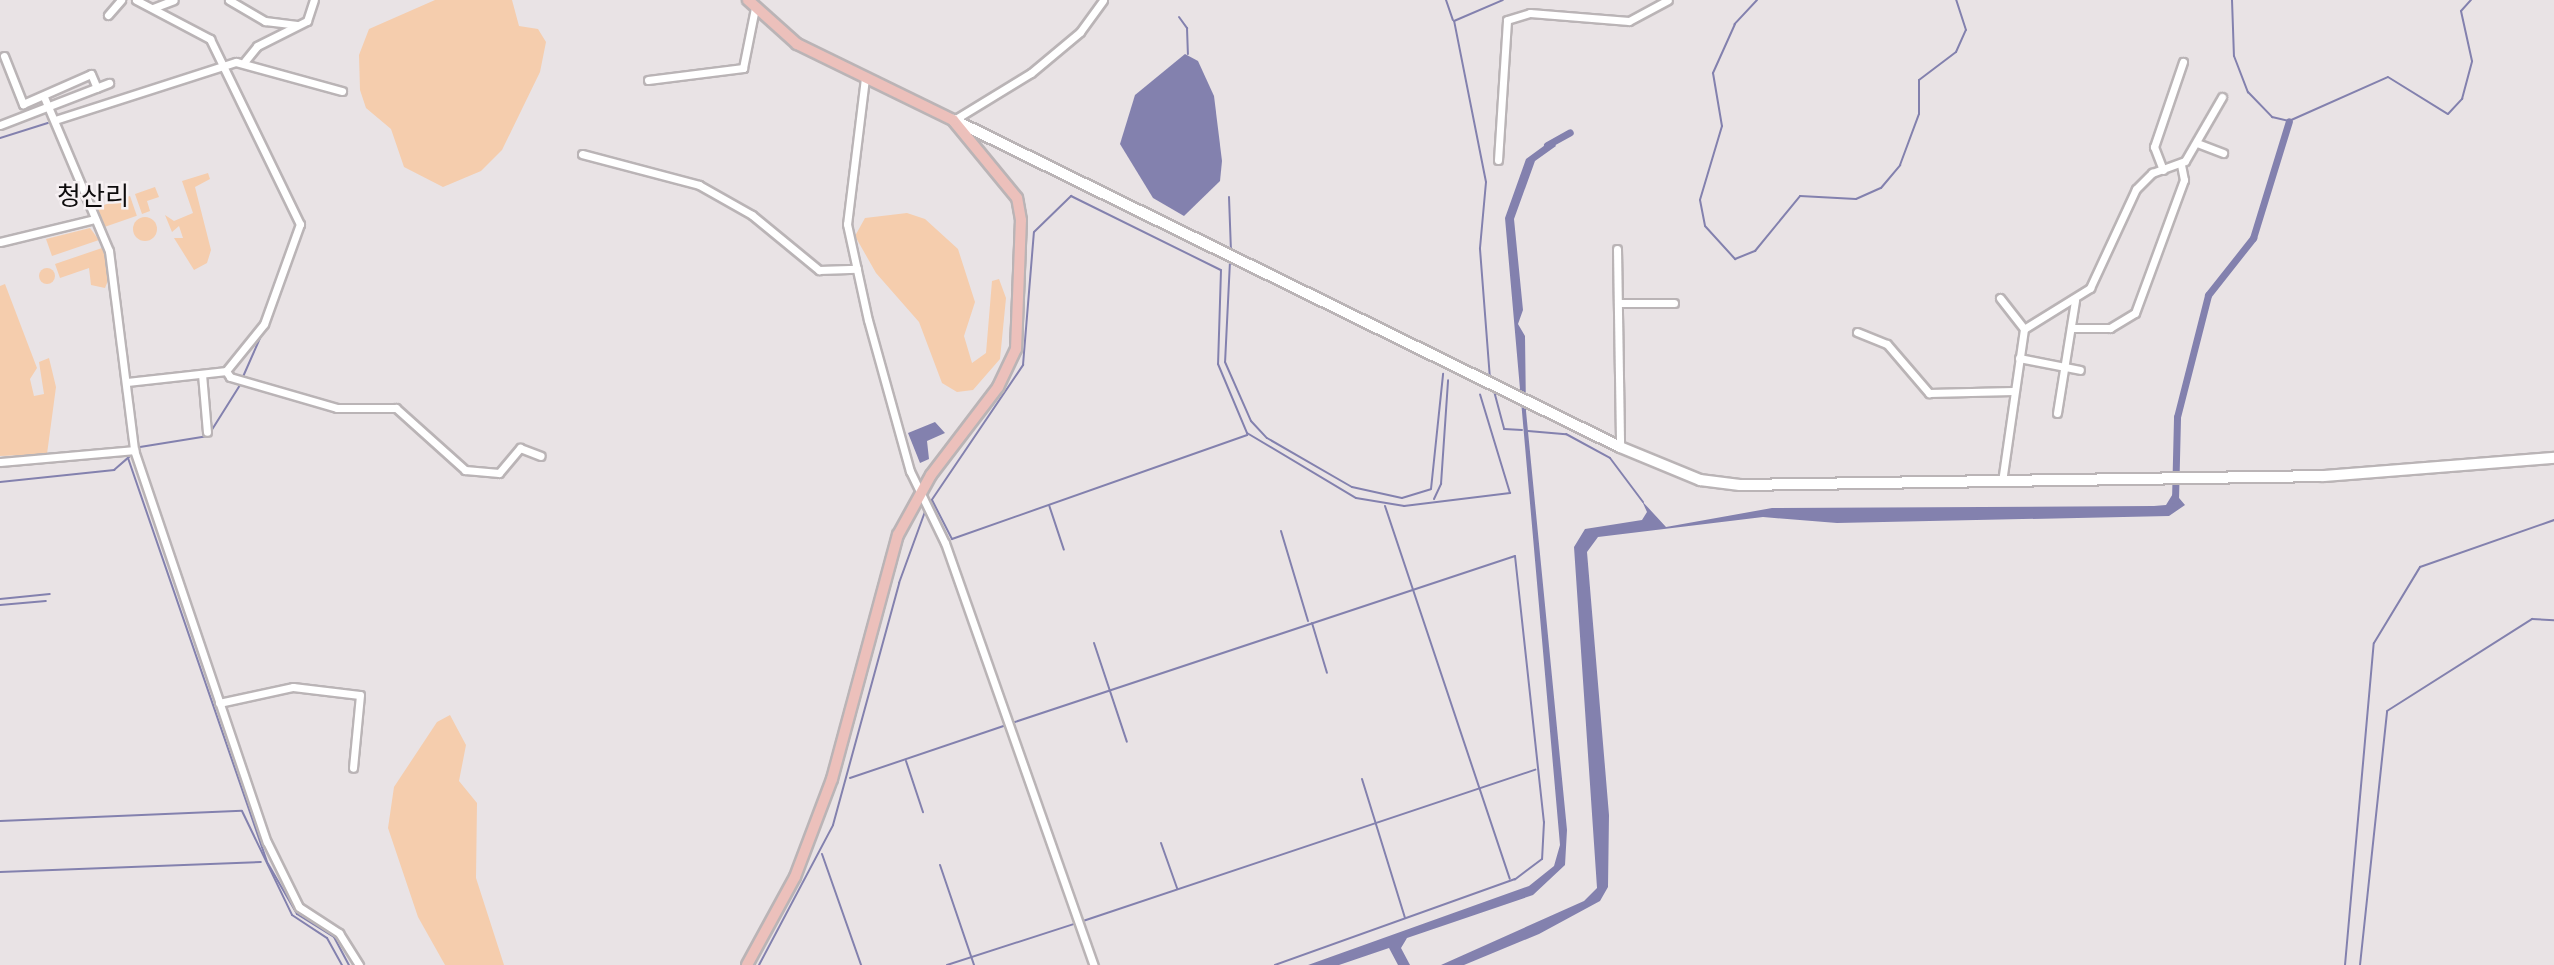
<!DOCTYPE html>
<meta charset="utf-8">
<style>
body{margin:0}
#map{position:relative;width:2554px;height:965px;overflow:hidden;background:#e9e3e5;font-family:"Roboto Serif","Noto Sans KR",serif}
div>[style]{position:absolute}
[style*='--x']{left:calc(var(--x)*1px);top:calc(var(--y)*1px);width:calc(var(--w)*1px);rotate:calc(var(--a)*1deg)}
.green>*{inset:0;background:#f5cdad;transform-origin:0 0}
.round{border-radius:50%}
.water>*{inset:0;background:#8381ae}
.stream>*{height:2px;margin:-1px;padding:0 1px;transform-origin:1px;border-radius:1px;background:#8381ae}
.canal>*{height:7px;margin:-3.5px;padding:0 3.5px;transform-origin:3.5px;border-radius:3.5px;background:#8381ae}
.roads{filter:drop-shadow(2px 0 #bab4b6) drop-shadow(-2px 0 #bab4b6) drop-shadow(0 2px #bab4b6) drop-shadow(0 -2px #bab4b6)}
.street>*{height:7px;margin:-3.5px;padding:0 3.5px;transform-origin:3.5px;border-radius:3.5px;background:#fff}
.secondary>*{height:10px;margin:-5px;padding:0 5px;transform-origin:5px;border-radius:5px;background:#fff}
.primary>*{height:10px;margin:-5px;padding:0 5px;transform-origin:5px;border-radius:5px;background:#ecc0bb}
span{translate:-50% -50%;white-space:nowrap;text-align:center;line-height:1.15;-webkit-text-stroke:5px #f6f0f2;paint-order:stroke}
.quarter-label{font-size:26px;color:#0d0b0c}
</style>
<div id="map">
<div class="green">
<div style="clip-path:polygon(435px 0,512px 0,519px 26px,538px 29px,546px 42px,540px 72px,502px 150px,481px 171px,443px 187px,404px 167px,391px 129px,366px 108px,360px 90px,359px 55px,369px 29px)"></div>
<div style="clip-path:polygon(208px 173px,210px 179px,195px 187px,211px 250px,207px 263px,194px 270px,174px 238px,183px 238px,179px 226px,172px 232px,165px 215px,174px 221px,193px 213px,182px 181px)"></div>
<div style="clip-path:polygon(155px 187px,159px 197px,147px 201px,150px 211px,142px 214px,135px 194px)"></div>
<div style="left:130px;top:196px;width:21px;height:35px;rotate:71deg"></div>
<div style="clip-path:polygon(907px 213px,925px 219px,958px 249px,975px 302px,964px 336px,972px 363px,986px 353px,992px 281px,999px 279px,1006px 298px,1000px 359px,973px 390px,957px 392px,942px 383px,919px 322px,876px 273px,855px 236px,865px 218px)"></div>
<div class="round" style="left:133px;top:217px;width:24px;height:24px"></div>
<div style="clip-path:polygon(90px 228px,99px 240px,52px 256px,46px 239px)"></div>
<div style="clip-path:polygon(102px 248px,111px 273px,105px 288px,91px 285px,89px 268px,60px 278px,55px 264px)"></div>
<div class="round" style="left:39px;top:268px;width:16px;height:16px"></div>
<div style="clip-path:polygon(5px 284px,37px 368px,30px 379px,34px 396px,44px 394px,39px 362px,49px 358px,56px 387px,47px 454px,0 456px,0 286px)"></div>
<div style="clip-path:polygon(450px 715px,466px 745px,459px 781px,477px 803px,476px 878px,504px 965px,445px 965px,418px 917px,388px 828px,394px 787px,437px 722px)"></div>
</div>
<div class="water">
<div style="clip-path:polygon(1185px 54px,1198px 61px,1214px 96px,1222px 161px,1220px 181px,1184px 216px,1153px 198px,1120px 144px,1135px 95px)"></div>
<div style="clip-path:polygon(1552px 140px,1556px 146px,1535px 161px,1514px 219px,1523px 310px,1518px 324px,1525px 336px,1526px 411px,1567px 830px,1565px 865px,1533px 895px,1407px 938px,1401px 948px,1410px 965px,1398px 965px,1389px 948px,1339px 965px,1308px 965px,1529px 886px,1554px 866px,1560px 845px,1505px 218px,1526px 159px)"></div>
<div style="clip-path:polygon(935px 422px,945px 433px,927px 441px,929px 459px,920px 463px,908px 433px)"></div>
<div style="clip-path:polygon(2174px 492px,2185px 505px,2169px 516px,1837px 523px,1763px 517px,1598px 537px,1587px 552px,1609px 815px,1608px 887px,1600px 901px,1539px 934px,1464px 965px,1441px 965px,1584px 901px,1597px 888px,1574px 547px,1585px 529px,1642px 520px,1647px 512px,1642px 501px,1666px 527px,1772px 508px,2154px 506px,2166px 505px)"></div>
</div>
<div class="stream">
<div style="--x:1446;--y:0;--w:21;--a:71"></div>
<div style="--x:1757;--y:0;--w:33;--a:133"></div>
<div style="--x:1735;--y:24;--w:54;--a:114.2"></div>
<div style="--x:1713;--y:73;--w:54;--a:80.4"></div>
<div style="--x:1722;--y:126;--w:77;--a:106.6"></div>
<div style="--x:1700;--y:200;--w:26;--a:79"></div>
<div style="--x:1705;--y:226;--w:45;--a:47.7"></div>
<div style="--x:1735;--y:259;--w:22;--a:-22"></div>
<div style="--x:1755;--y:251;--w:71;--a:-50.7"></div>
<div style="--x:1800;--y:196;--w:56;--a:3.1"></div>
<div style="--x:1856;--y:199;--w:27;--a:-24"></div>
<div style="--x:1881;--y:188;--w:30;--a:-50"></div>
<div style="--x:1900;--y:165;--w:54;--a:-69.6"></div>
<div style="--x:1919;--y:114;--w:34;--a:-90"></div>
<div style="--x:1919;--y:80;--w:46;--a:-37.1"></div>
<div style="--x:1956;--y:52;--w:24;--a:-66"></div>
<div style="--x:1966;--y:30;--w:32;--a:-108"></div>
<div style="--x:2232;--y:0;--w:56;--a:88"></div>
<div style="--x:2234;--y:56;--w:39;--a:69"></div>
<div style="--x:2248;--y:92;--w:35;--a:46"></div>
<div style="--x:2272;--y:117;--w:17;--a:13"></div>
<div style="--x:2289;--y:121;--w:108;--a:-24"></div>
<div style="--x:2388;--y:77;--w:70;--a:31.7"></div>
<div style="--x:2448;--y:114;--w:21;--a:-47"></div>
<div style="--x:2462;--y:99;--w:39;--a:-75"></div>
<div style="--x:2472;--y:61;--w:51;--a:-102.4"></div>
<div style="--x:2461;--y:11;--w:15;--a:-48"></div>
<div style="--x:1179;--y:17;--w:14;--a:54"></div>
<div style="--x:1187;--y:28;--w:26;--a:88"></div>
<div style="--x:0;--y:138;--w:50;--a:-17.4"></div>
<div style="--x:1229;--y:197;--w:55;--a:87.9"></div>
<div style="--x:1230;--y:261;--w:101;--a:92.8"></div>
<div style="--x:1225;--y:362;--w:64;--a:66.2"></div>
<div style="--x:1251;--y:421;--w:23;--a:47"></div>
<div style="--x:1267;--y:438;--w:98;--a:30"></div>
<div style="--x:1352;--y:487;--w:51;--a:12.4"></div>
<div style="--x:1402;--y:498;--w:30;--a:-17"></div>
<div style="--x:1431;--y:489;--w:116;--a:-84"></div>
<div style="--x:242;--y:379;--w:74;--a:-66.2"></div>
<div style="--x:1490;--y:379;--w:131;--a:-94.4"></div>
<div style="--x:1480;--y:248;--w:66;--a:-84.8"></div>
<div style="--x:1486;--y:182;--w:164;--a:-101.2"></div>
<div style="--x:1454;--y:21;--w:53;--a:-23.2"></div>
<div style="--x:1494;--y:391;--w:39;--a:75"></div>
<div style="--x:1504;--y:429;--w:18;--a:3"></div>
<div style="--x:1528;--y:431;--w:38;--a:5"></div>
<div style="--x:1566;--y:434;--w:50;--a:28.6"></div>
<div style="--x:1610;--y:458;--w:55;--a:53.1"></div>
<div style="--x:140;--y:447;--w:69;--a:-9.2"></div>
<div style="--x:208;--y:436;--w:60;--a:-57.9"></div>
<div style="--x:128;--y:458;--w:427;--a:71"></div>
<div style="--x:267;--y:862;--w:60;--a:60"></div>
<div style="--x:297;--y:914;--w:44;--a:31.9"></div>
<div style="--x:334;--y:937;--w:32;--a:62"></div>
<div style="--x:0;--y:482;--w:115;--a:-6"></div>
<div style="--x:114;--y:470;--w:20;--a:-41"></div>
<div style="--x:1434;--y:499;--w:17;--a:-65"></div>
<div style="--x:1441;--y:484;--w:104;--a:-86.1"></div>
<div style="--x:932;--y:500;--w:44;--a:62.9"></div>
<div style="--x:952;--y:539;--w:313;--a:-19.4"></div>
<div style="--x:929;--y:504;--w:168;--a:-55.9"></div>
<div style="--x:1023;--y:365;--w:133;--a:-85.3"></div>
<div style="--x:1034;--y:232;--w:52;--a:-44.2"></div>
<div style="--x:1071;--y:196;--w:167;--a:26.3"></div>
<div style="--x:1221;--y:270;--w:94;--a:91.8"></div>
<div style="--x:1218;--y:364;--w:75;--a:67.2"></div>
<div style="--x:1247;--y:433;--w:127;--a:30.8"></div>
<div style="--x:1356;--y:498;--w:49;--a:9.5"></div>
<div style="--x:1404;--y:506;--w:107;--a:-7"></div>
<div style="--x:1510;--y:493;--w:103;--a:-106.9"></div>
<div style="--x:1049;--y:505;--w:47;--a:71.6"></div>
<div style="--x:1385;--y:506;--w:393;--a:71.5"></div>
<div style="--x:1281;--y:531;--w:94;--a:73.3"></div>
<div style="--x:0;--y:599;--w:50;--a:-5.7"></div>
<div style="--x:0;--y:605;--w:46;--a:-5"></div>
<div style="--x:1312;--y:623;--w:52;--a:73.3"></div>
<div style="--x:1094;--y:643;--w:104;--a:71.6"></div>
<div style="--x:1012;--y:723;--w:530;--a:-18.37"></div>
<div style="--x:1515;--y:556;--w:268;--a:83.8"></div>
<div style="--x:1544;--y:822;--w:37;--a:93"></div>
<div style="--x:1542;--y:859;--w:34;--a:143"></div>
<div style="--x:1515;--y:879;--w:255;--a:160.3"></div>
<div style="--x:906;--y:761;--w:54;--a:71.6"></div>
<div style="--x:850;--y:778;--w:166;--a:-18.7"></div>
<div style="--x:1362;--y:779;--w:145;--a:72.8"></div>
<div style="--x:0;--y:821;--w:242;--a:-2.4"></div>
<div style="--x:242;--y:811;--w:115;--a:64.3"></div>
<div style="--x:292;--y:915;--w:42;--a:33.3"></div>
<div style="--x:327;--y:938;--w:31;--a:61"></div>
<div style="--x:1161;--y:843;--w:48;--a:70.4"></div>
<div style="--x:822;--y:854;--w:118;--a:70.6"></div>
<div style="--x:940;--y:865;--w:106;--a:71.2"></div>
<div style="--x:0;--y:872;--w:261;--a:-2.2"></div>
<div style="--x:1083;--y:921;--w:477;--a:-18.5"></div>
<div style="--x:759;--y:965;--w:158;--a:-62.1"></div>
<div style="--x:833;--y:825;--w:251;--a:-74.7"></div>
<div style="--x:899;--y:583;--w:79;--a:-70"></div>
<div style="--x:947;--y:965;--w:137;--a:-17.9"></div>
<div style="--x:2345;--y:965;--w:323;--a:-84.9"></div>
<div style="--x:2374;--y:643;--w:89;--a:-58.8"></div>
<div style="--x:2420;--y:567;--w:142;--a:-19.3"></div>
<div style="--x:2360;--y:965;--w:255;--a:-83.9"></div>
<div style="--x:2387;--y:711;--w:172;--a:-32.4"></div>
<div style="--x:2532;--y:619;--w:22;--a:3"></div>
</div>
<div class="canal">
<div style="--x:1547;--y:145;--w:26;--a:-29"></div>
<div style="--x:2175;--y:500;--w:83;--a:-88.6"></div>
<div style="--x:2177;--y:417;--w:126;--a:-75.7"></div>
<div style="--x:2208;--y:295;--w:73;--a:-51.7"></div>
<div style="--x:2253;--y:238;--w:122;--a:-72.9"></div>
</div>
<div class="roads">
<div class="street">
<div style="--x:136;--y:0;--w:84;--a:27.8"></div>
<div style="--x:210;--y:39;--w:206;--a:64.1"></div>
<div style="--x:300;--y:224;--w:106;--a:109.8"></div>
<div style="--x:264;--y:324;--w:60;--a:129"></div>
<div style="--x:226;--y:371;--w:7;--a:56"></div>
<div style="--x:230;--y:377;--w:111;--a:16.2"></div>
<div style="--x:337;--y:408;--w:59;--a:0"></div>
<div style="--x:396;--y:408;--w:93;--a:41.9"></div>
<div style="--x:465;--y:470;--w:34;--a:5"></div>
<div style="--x:499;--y:473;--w:33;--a:-50"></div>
<div style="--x:520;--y:448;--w:22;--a:21"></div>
<div style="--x:229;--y:0;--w:42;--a:30.3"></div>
<div style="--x:265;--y:21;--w:32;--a:7"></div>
<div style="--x:153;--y:8;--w:22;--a:-21"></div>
<div style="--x:108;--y:15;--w:20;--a:-49"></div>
<div style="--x:4;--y:56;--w:52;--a:68.4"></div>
<div style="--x:23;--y:104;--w:74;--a:-23.8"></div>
<div style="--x:91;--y:74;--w:15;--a:67"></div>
<div style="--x:245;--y:61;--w:19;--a:-51"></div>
<div style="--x:257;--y:46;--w:56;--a:-26.6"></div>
<div style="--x:307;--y:21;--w:22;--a:-72"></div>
<div style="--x:865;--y:78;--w:147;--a:97"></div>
<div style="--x:847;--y:224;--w:98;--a:77.7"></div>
<div style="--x:868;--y:320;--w:157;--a:74.5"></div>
<div style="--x:910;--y:471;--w:80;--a:64.1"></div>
<div style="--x:945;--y:543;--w:448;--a:70.6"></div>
<div style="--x:648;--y:80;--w:96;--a:-7.2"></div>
<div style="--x:743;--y:68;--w:61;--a:-78.7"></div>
<div style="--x:44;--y:97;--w:167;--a:67.1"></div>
<div style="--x:109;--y:251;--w:201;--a:82.8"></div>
<div style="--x:134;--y:450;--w:414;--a:71.3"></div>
<div style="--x:267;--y:842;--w:72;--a:63.8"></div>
<div style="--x:299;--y:907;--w:48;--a:33"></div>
<div style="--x:339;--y:933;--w:38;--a:58"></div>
<div style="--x:55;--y:120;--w:190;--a:-17.8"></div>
<div style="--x:236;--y:62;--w:110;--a:15.3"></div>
<div style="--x:954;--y:120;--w:90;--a:-31.4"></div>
<div style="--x:1031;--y:73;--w:64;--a:-39.9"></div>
<div style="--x:1080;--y:32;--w:39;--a:-54"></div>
<div style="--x:0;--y:125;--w:117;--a:-21.1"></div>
<div style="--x:2197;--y:143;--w:28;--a:21"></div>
<div style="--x:582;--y:154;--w:121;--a:14.8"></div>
<div style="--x:699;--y:185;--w:61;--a:29.5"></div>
<div style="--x:752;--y:215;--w:87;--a:39.4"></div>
<div style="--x:819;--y:270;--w:38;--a:-2"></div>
<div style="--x:1498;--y:160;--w:140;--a:-86.3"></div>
<div style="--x:1507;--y:20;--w:24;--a:-17"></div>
<div style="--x:1530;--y:13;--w:99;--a:4.6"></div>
<div style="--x:1629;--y:21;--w:44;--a:-28.3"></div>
<div style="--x:2163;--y:170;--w:25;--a:-111"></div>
<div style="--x:2154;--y:147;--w:90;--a:-71.2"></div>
<div style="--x:0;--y:242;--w:98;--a:-13.6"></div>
<div style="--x:1617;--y:249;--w:198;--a:89.1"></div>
<div style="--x:2000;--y:298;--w:39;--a:52"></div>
<div style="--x:2024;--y:329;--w:154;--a:98.2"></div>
<div style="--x:1619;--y:303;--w:55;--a:0"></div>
<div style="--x:2073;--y:328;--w:37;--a:0"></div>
<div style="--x:2110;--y:328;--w:29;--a:-31"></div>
<div style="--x:2135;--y:313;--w:142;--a:-69.8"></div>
<div style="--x:2184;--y:180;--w:16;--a:-101"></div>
<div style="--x:2024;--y:329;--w:78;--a:-31.8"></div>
<div style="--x:2090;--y:288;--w:109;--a:-65.1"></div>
<div style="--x:2136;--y:189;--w:23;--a:-45"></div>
<div style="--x:2152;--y:173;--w:35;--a:-20"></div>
<div style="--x:2185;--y:161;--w:74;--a:-60"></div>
<div style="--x:1857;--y:332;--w:32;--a:22"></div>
<div style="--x:1887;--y:344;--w:65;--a:49.4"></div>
<div style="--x:1929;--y:393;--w:84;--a:-1.4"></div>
<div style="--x:2019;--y:358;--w:62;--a:11.1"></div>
<div style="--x:202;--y:374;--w:58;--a:85.1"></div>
<div style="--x:127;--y:382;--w:100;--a:-6.3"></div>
<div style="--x:2057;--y:413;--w:114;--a:-80.9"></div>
<div style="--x:0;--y:462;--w:135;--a:-5.1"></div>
<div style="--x:219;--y:703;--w:76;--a:-12.2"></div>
<div style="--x:293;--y:687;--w:67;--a:6.8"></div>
<div style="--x:360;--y:695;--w:73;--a:95.5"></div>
</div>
<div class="secondary">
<div style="--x:954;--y:120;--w:742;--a:26.15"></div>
<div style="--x:1620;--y:447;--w:87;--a:22.4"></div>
<div style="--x:1700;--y:480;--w:40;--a:7.1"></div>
<div style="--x:1740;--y:485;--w:583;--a:-0.88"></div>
<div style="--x:2323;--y:476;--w:232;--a:-4.5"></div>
</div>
<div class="primary">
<div style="--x:747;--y:965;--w:100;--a:-61.4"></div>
<div style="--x:795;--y:877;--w:105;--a:-69.3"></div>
<div style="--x:832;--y:779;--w:253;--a:-74.9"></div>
<div style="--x:898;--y:535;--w:68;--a:-61.2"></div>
<div style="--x:931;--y:475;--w:111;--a:-52.7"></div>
<div style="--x:998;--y:387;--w:42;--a:-64.7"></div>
<div style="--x:1016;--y:349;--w:129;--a:-87.8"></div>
<div style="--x:1021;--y:220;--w:22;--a:-100"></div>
<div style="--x:1017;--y:198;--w:101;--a:-129.4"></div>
<div style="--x:953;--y:120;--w:174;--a:-154"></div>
<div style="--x:797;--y:44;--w:66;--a:-138.1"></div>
</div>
</div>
<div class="quarter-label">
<span style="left:93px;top:197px">청산리</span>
</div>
</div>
